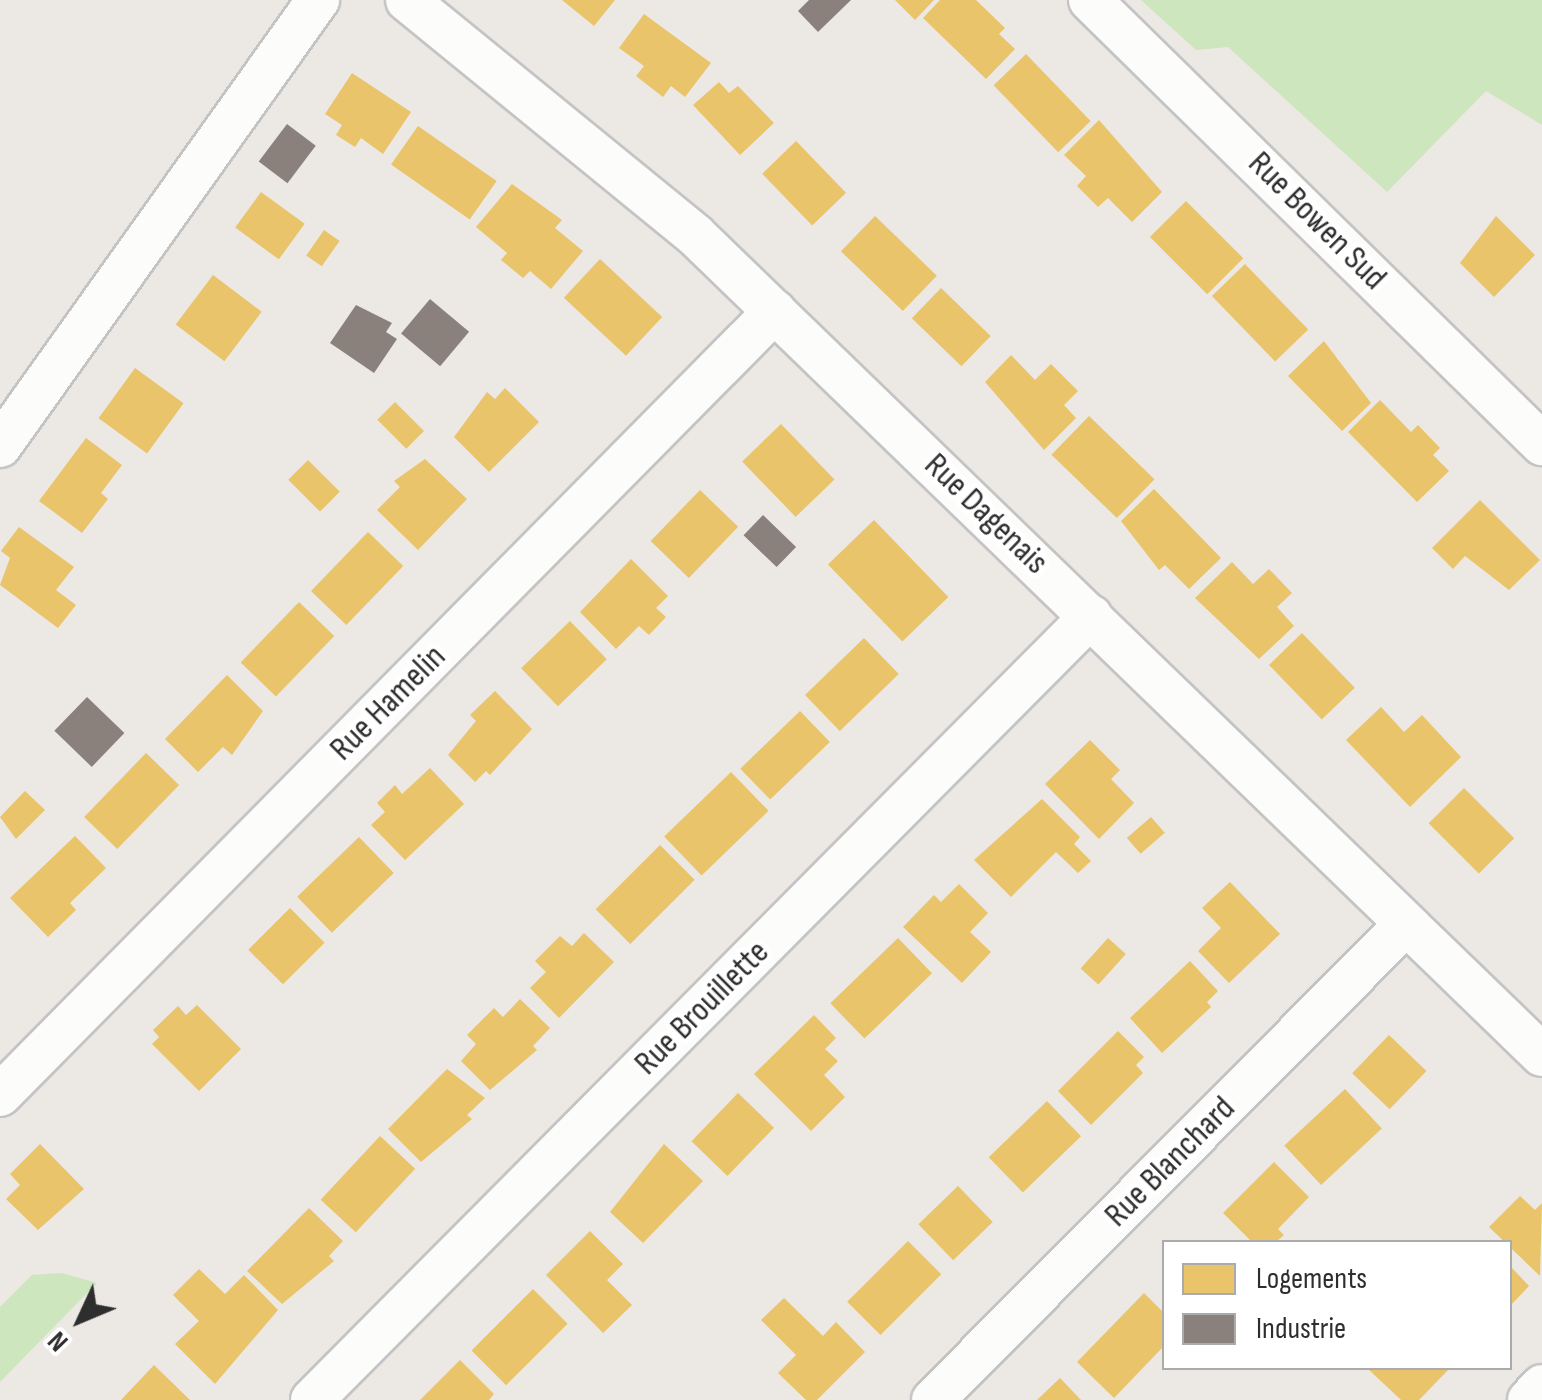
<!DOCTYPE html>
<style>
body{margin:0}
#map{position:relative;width:1542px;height:1400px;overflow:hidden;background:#ece8e4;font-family:"Sofia Sans Condensed",sans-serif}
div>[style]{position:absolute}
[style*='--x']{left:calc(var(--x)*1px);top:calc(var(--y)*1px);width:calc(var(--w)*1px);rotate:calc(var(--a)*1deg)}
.green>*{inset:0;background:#cee6be}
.homes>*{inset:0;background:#e9c46a;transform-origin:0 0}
.industry>*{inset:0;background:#8a817c;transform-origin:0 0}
.roads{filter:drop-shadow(2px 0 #c5c4c5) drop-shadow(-2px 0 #c5c4c5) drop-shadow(0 2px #c5c4c5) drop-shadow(0 -2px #c5c4c5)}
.minor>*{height:42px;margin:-21px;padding:0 21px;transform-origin:21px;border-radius:21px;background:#fcfcfb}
span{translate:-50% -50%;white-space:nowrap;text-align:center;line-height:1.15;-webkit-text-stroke:10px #fff;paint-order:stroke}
.street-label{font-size:35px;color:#2e2e2e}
.legend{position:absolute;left:1162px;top:1240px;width:350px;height:130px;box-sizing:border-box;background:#fff;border:2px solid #ababab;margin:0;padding:12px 18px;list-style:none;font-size:30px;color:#2e2e2e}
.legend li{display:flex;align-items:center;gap:20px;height:50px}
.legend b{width:50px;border:2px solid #ababab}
.north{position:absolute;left:30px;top:1270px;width:100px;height:100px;-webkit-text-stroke:8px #fff;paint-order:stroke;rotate:226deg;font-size:28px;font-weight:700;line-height:40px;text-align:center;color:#2e2e2e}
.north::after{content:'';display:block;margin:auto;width:35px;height:45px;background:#2e2e2e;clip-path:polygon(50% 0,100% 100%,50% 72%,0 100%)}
</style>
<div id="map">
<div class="green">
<div style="clip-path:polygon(1141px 0,1542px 0,1542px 125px,1486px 91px,1387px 192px,1228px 47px,1196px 50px)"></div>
<div style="clip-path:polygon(62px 1273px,97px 1283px,0 1382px,0 1307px,32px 1275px)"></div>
</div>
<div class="homes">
<div style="clip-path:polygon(562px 0,615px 0,594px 26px)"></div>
<div style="clip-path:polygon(895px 0,934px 0,915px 20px)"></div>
<div style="clip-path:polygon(940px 0,976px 0,1005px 28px,999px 34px,1015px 49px,986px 79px,923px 18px)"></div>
<div style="clip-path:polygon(644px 14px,711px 63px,685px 97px,671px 86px,663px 97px,636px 76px,644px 66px,619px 48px)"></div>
<div style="left:1026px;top:54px;width:93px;height:45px;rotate:46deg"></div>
<div style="clip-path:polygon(352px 73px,411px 112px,383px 154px,361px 138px,355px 147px,336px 135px,342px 125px,325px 114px)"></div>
<div style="clip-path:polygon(719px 82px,729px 93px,738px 86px,774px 123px,740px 155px,693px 105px)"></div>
<div style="clip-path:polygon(1099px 120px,1162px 192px,1132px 222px,1108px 198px,1098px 207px,1077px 186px,1086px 176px,1064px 155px)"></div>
<div style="left:418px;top:126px;width:96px;height:47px;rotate:35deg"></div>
<div style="left:796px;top:141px;width:72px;height:47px;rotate:46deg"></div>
<div style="clip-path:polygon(512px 184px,562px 220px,555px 228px,583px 251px,551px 289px,530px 271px,523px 278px,501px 260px,507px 253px,476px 227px)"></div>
<div style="left:261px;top:192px;width:54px;height:44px;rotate:36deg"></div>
<div style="left:1186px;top:201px;width:81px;height:51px;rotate:45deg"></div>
<div style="left:875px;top:216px;width:86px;height:49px;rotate:44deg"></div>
<div style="clip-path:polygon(1496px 216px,1535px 255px,1494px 297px,1460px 263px)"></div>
<div style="left:324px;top:230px;width:19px;height:31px;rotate:35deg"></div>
<div style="left:600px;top:259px;width:85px;height:53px;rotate:43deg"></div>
<div style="left:1245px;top:264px;width:91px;height:46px;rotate:46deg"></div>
<div style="left:213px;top:275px;width:61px;height:62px;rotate:37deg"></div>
<div style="left:941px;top:288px;width:69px;height:42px;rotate:44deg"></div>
<div style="clip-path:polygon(1324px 341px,1371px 403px,1342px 431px,1288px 376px)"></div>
<div style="clip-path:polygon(1011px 355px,1035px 380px,1051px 364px,1078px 391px,1064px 405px,1076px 418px,1044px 450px,985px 382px)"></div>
<div style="left:135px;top:368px;width:60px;height:62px;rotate:36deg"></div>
<div style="clip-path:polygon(505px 388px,539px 422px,489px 472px,454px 437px,487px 392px,495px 399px)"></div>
<div style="clip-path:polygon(1380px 400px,1411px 432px,1418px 425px,1440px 448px,1433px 455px,1449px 471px,1417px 502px,1348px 432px)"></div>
<div style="left:395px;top:402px;width:41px;height:25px;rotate:45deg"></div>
<div style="left:1089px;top:416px;width:91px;height:54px;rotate:44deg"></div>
<div style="left:781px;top:424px;width:77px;height:54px;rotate:46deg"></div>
<div style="clip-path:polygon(86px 438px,122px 465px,101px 493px,108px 499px,82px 533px,39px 501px)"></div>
<div style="clip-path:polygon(425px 459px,467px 499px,418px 550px,377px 510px,400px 487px,394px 481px)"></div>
<div style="left:308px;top:460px;width:45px;height:28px;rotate:45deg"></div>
<div style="clip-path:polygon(1154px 489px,1221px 558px,1189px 589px,1165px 565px,1159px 570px,1121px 521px)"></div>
<div style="left:700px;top:490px;width:53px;height:71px;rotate:44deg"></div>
<div style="clip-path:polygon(1480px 500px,1540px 560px,1509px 590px,1465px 556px,1453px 569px,1432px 548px)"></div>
<div style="left:874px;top:520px;width:107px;height:64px;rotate:46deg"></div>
<div style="clip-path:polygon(19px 527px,74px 567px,56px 590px,76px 605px,58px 628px,0 585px,10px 558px,1px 551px)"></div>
<div style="left:368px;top:532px;width:49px;height:82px;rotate:44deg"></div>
<div style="clip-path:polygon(631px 559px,668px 596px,656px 608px,666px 617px,649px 635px,639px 626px,616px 649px,580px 612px)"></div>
<div style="clip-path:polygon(1232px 562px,1253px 584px,1269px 569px,1292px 593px,1277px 607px,1294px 626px,1259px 659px,1195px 598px)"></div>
<div style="left:299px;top:602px;width:49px;height:84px;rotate:44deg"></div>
<div style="left:570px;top:621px;width:53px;height:68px;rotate:46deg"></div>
<div style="left:1302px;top:633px;width:76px;height:46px;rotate:46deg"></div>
<div style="left:864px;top:638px;width:50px;height:82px;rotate:46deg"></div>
<div style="clip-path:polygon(227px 675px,263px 711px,232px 755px,223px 747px,198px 772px,165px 739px)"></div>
<div style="clip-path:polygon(495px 691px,532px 729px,490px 775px,486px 771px,475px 782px,448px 755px,476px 721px,470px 715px)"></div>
<div style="clip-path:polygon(1381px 707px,1404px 732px,1422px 715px,1461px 757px,1410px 807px,1346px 740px)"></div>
<div style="left:800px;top:711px;width:43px;height:83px;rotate:46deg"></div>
<div style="clip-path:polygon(1090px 740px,1120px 770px,1111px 779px,1134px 803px,1099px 839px,1045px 784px)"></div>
<div style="left:146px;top:753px;width:46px;height:89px;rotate:44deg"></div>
<div style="clip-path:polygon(430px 768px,464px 804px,405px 860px,371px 825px,385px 812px,377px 803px,395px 785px,402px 794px)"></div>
<div style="left:731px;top:772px;width:54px;height:93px;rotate:46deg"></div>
<div style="left:1464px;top:788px;width:71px;height:50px;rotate:45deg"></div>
<div style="clip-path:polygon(25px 791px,45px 810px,16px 839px,0 817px)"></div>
<div style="clip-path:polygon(1042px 799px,1080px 837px,1074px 844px,1091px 861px,1078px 873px,1056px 852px,1011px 897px,974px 860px)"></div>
<div style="left:1151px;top:817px;width:21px;height:32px;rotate:49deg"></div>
<div style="clip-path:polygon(75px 836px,106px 868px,70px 903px,76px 910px,48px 937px,10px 898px)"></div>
<div style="left:359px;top:837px;width:50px;height:86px;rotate:46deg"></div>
<div style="left:660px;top:845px;width:49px;height:91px;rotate:45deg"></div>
<div style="clip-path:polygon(1230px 882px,1280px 934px,1229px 983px,1198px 951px,1221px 928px,1202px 908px)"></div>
<div style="clip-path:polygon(959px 884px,988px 913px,970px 932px,991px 952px,962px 983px,903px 927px,934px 895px,941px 902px)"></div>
<div style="left:290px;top:908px;width:49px;height:59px;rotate:45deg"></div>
<div style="clip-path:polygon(584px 933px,614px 962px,559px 1018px,530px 988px,546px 972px,535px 961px,560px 936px,572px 946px)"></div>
<div style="left:898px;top:938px;width:49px;height:94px;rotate:46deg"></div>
<div style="left:1108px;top:938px;width:24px;height:41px;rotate:42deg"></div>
<div style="clip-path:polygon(1190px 961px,1218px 991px,1207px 1002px,1211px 1007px,1162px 1053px,1130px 1018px)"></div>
<div style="clip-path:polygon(520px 999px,550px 1028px,533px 1046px,537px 1050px,490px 1090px,461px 1061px,476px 1044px,467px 1035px,494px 1008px,503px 1017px)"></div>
<div style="clip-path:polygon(197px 1005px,241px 1049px,199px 1091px,152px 1044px,159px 1037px,153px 1030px,178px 1006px,186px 1015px)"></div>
<div style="clip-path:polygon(814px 1015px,836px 1038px,825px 1049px,838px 1061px,824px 1075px,845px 1097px,811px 1131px,754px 1074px)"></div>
<div style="clip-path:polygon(1118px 1031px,1144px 1057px,1136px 1065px,1143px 1073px,1091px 1125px,1058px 1091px)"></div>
<div style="left:1389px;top:1035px;width:52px;height:53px;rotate:44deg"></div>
<div style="clip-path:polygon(447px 1069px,485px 1098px,467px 1115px,472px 1119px,421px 1162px,388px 1129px)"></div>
<div style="left:1345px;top:1089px;width:54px;height:83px;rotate:47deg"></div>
<div style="left:738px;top:1093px;width:50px;height:67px;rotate:44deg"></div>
<div style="left:1047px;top:1101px;width:49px;height:81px;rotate:46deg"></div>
<div style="left:380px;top:1136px;width:48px;height:87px;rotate:43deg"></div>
<div style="clip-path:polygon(40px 1144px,84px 1189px,38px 1230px,6px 1199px,20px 1185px,10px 1174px)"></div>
<div style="clip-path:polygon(664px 1144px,703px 1181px,643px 1243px,610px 1212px)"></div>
<div style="clip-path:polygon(1274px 1162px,1309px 1197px,1278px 1229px,1284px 1235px,1276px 1242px,1252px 1242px,1223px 1213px)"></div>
<div style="left:958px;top:1186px;width:50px;height:55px;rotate:46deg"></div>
<div style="clip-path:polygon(1520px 1196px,1535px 1210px,1542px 1203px,1540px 1276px,1489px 1227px)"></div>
<div style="clip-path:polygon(309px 1208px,343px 1241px,329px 1256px,334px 1261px,282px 1304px,247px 1271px)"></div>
<div style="clip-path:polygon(590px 1231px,623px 1264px,607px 1280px,632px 1305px,603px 1333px,546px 1275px)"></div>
<div style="left:908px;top:1241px;width:47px;height:86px;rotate:45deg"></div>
<div style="clip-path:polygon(1510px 1266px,1529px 1286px,1510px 1306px)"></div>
<div style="clip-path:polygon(199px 1269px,225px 1294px,244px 1275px,278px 1310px,215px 1384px,175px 1344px,199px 1321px,173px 1295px)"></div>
<div style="left:533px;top:1289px;width:49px;height:87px;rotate:45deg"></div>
<div style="clip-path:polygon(1144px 1293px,1164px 1313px,1164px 1346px,1114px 1398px,1077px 1362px)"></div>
<div style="clip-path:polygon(784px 1298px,823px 1336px,836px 1322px,865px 1352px,817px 1400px,806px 1400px,778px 1373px,796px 1355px,761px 1320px)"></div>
<div style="clip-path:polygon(460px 1360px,494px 1394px,489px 1400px,420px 1400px)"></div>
<div style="clip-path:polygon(154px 1365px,190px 1400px,121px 1400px)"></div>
<div style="clip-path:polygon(1367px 1368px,1450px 1368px,1419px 1400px,1401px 1400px)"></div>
<div style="clip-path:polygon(1060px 1378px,1081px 1400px,1037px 1400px)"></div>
</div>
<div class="industry">
<div style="clip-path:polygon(809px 0,851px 0,818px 32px,798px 11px)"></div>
<div style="left:287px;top:124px;width:36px;height:47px;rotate:37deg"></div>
<div style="left:430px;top:299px;width:51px;height:45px;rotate:40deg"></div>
<div style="clip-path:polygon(356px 305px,392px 323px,386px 332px,397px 339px,374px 373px,330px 343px)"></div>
<div style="left:763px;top:515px;width:46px;height:28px;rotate:44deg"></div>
<div style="left:87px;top:697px;width:52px;height:47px;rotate:44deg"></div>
</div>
<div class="roads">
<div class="minor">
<div style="--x:407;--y:0;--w:372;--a:39.2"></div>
<div style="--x:695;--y:235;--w:1179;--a:44.07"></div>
<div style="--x:1090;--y:0;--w:634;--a:44.49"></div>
<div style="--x:0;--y:446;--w:548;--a:-54.51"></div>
<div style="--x:0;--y:1095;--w:1102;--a:-45.33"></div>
<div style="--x:312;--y:1400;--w:1105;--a:-45.18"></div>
<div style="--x:933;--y:1400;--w:671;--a:-45.18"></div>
<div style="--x:1529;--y:1400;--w:19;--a:-47"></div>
</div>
</div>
<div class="street-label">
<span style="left:1317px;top:221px;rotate:45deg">Rue Bowen Sud</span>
<span style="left:986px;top:514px;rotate:44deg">Rue Dagenais</span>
<span style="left:388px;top:703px;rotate:-45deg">Rue Hamelin</span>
<span style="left:702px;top:1008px;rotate:-45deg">Rue Brouillette</span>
<span style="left:1170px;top:1162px;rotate:-45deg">Rue Blanchard</span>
</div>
<ul class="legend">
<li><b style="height:28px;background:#e9c46a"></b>Logements</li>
<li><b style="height:28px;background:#8a817c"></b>Industrie</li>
</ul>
<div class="north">N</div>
</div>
